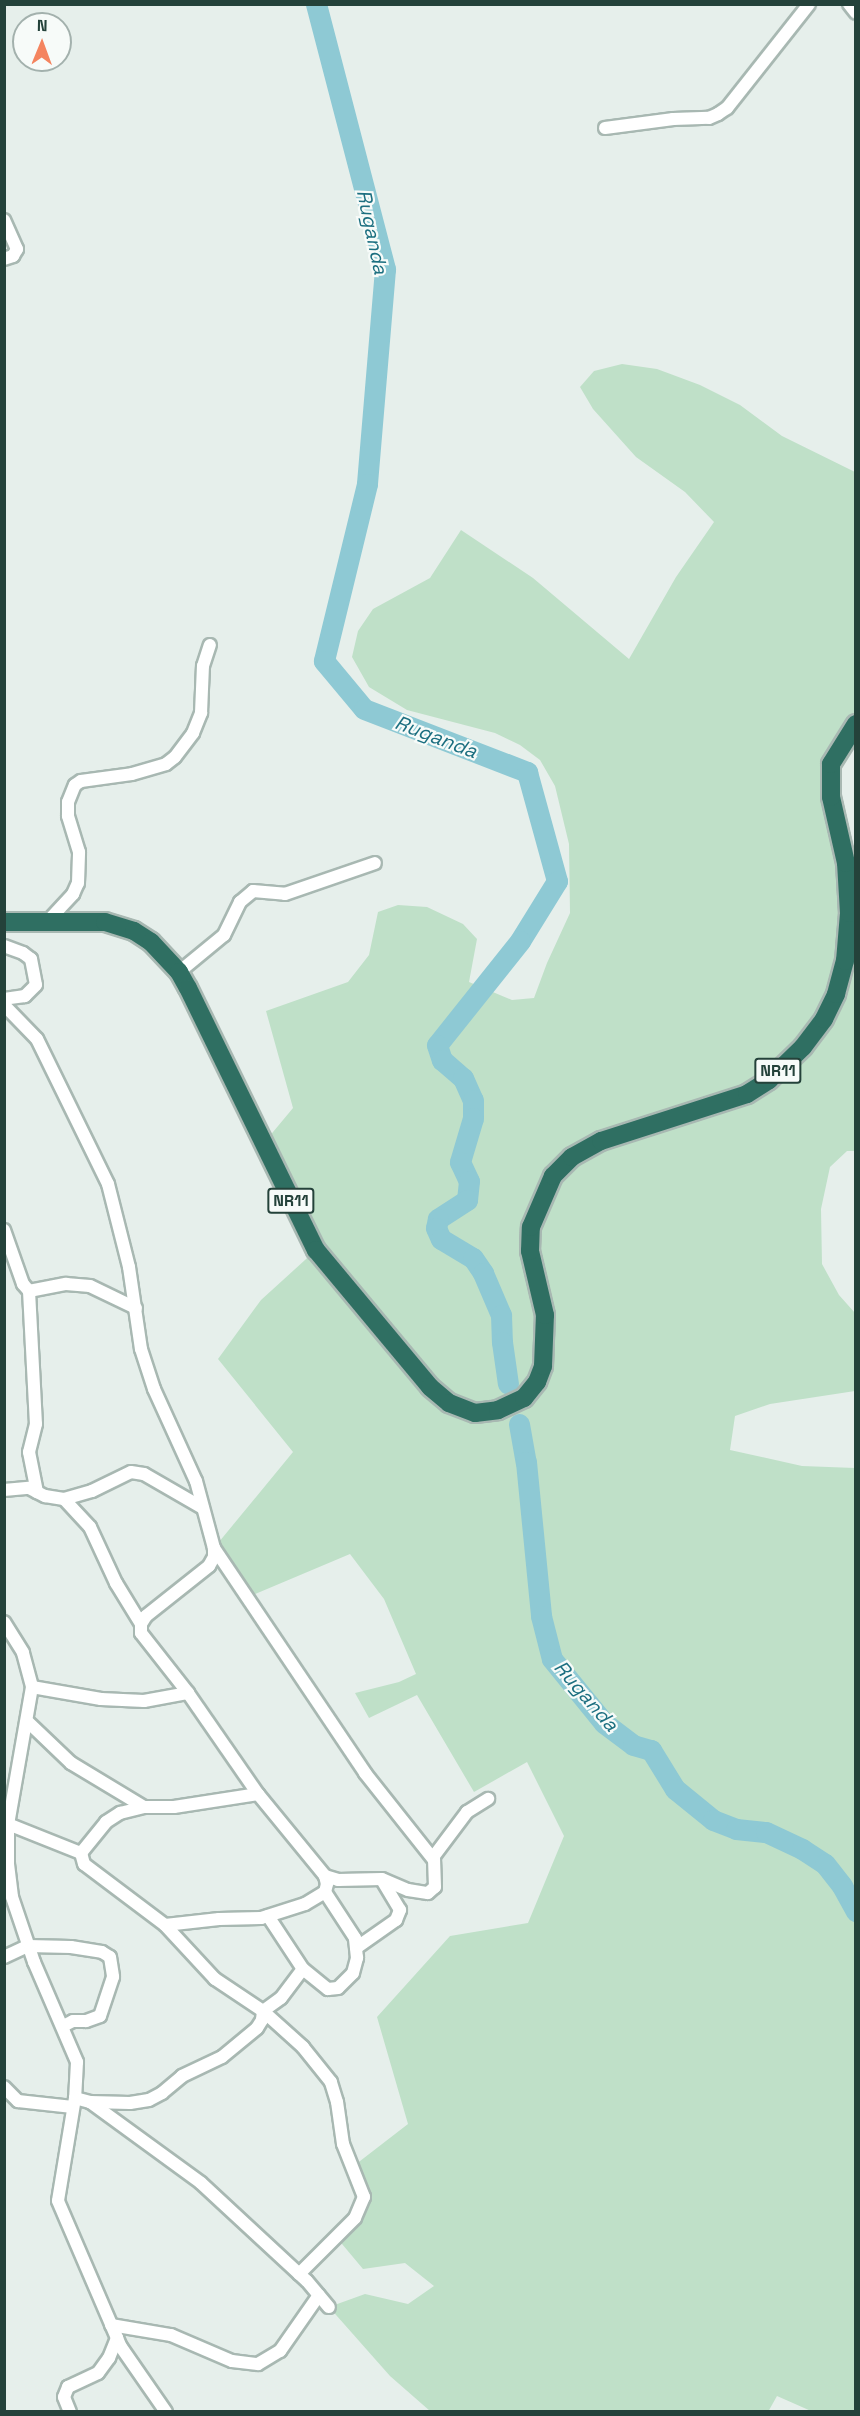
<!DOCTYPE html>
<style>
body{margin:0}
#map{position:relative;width:860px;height:2416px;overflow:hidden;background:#e6efeb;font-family:"Space Grotesk",sans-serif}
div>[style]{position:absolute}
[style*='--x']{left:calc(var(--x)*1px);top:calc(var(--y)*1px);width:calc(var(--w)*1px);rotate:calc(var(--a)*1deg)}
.green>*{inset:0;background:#bfe0c8}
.river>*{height:21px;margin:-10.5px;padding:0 10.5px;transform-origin:10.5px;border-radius:10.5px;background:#8ec9d4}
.roads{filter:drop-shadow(2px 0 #a8b8b2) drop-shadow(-2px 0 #a8b8b2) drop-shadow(0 2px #a8b8b2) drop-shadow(0 -2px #a8b8b2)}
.street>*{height:12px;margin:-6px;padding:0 6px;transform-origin:6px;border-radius:6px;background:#fff}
.highway>*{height:18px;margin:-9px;padding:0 9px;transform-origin:9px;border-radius:9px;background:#2f6f62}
span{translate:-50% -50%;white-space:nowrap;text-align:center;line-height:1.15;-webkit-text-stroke:4.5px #f7fbf9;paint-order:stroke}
.shield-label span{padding:2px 4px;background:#f7fbf9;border:2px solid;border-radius:4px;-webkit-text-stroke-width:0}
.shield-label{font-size:16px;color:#24423a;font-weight:700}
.water-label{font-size:20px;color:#1c6f80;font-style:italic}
.frame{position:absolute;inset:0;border:6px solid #24423a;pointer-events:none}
.north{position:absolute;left:12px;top:12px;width:60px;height:60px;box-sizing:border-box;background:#f7fbf9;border:2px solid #a3b1ad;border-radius:50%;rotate:1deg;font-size:16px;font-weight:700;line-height:24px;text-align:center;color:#24423a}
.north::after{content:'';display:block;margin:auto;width:21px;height:27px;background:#f4845f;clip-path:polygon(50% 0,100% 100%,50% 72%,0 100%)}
</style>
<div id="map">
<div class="green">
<div style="clip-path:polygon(622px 364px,657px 369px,700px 385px,740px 405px,782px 436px,855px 472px,855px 724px,831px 764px,846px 863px,855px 865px,856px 1151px,847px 1151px,830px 1167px,821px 1209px,822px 1264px,839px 1295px,855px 1313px,855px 1391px,770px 1404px,735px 1416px,730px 1450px,802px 1466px,855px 1468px,855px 2411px,811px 2411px,777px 2396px,768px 2412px,430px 2411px,390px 2376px,329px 2307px,365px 2294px,408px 2304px,434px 2286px,405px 2263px,363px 2269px,337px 2238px,361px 2206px,351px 2168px,408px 2124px,377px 2017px,450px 1936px,528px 1923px,564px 1836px,527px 1762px,474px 1792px,417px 1695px,369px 1718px,355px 1693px,399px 1682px,416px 1674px,384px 1599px,350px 1554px,248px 1597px,214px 1548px,293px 1452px,218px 1359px,261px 1300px,316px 1250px,263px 1144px,293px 1108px,266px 1011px,348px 982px,369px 955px,378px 912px,398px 905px,427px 907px,463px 924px,477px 939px,469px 982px,512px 1000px,534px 998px,547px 963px,570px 913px,569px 844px,555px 786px,540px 760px,520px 745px,495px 733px,407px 710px,369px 687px,352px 657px,358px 631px,373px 609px,430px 578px,461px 530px,533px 578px,629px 659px,676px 577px,714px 522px,685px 492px,636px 457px,593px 409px,580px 387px,594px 371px)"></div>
</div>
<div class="river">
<div style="--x:316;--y:4;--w:274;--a:75.4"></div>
<div style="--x:385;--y:269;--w:216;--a:94.8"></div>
<div style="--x:367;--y:484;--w:182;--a:103.7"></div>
<div style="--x:324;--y:661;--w:62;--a:50.2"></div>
<div style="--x:364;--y:709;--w:175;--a:21.1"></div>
<div style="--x:527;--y:772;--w:113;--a:74.6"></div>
<div style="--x:557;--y:881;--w:70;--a:121.7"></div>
<div style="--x:520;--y:941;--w:133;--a:128.6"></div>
<div style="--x:437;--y:1045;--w:16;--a:72"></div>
<div style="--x:442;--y:1060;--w:28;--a:41"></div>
<div style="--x:463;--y:1078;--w:24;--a:66"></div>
<div style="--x:473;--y:1100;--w:18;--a:90"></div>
<div style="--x:473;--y:1118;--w:46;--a:106.5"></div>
<div style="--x:460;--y:1162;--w:21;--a:65"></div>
<div style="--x:469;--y:1181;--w:19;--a:96"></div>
<div style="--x:467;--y:1200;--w:35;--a:147"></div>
<div style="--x:438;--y:1219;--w:9;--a:103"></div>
<div style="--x:436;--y:1228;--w:12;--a:66"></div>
<div style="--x:441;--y:1239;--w:37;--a:31"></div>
<div style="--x:473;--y:1258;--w:18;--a:56"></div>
<div style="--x:483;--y:1273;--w:46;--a:66.8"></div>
<div style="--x:501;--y:1315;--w:27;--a:88"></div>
<div style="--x:502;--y:1342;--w:42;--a:81.9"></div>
<div style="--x:519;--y:1424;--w:39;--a:80"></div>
<div style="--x:526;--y:1462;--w:155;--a:84.4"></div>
<div style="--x:541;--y:1616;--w:44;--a:75.7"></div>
<div style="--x:552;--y:1659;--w:82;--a:50.9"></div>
<div style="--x:604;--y:1723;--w:36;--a:37"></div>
<div style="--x:633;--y:1745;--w:19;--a:16"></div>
<div style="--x:651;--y:1750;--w:46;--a:58.4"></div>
<div style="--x:675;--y:1789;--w:49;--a:39.2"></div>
<div style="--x:713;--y:1820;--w:25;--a:21"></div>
<div style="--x:736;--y:1829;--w:30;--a:6"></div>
<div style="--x:766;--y:1832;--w:40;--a:25"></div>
<div style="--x:802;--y:1849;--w:27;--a:33"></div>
<div style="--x:825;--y:1864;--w:28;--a:52"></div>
<div style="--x:842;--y:1886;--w:29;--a:61"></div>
</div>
<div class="roads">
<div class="street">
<div style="--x:849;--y:4;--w:11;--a:52"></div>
<div style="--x:605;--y:128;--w:69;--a:-7.5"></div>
<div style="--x:673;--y:119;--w:36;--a:-2"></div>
<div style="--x:709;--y:118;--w:10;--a:-24"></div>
<div style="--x:718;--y:114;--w:11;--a:-34"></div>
<div style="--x:727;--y:108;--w:132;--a:-51.7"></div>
<div style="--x:4;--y:220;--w:32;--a:66"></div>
<div style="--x:17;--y:249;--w:8;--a:120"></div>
<div style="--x:13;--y:256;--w:9;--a:162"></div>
<div style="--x:48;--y:921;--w:37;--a:-47"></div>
<div style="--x:73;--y:894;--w:12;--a:-66"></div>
<div style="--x:78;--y:883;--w:31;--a:-88"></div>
<div style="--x:79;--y:852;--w:38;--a:-107"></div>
<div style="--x:68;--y:816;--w:14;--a:-90"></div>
<div style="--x:68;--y:802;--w:18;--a:-68"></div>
<div style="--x:75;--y:785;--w:7;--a:-34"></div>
<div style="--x:81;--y:781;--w:51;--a:-7.8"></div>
<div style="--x:132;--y:774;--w:35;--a:-16"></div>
<div style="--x:166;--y:764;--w:11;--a:-38"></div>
<div style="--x:175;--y:757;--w:30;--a:-53"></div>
<div style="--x:193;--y:733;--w:22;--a:-68"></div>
<div style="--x:201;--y:713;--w:47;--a:-87.6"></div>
<div style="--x:203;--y:666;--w:22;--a:-72"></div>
<div style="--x:4;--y:946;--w:20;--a:20"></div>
<div style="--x:23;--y:953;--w:10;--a:37"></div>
<div style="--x:31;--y:959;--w:26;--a:79"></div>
<div style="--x:36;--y:985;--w:16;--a:135"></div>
<div style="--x:25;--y:996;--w:21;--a:172"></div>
<div style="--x:179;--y:972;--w:58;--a:-39.4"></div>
<div style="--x:224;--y:935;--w:37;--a:-64"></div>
<div style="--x:240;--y:902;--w:17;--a:-40"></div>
<div style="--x:253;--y:891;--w:32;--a:5"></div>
<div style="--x:285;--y:894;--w:95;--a:-19"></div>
<div style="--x:4;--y:1005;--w:47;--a:45.9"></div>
<div style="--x:37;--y:1039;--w:161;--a:63.9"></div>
<div style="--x:108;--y:1184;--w:86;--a:75.8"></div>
<div style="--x:129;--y:1267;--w:83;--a:81.7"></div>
<div style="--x:141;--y:1349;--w:42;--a:72"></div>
<div style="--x:154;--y:1389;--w:101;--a:65.5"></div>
<div style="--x:196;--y:1481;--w:69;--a:75"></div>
<div style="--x:214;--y:1548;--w:9;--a:90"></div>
<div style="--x:214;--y:1557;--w:10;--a:119"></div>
<div style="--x:209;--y:1566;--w:80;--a:141.6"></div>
<div style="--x:146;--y:1616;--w:9;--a:122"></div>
<div style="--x:141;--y:1624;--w:9;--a:90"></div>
<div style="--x:141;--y:1633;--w:76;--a:51.9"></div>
<div style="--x:188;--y:1693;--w:123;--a:55.3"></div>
<div style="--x:258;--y:1794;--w:106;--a:50.7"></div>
<div style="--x:325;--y:1876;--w:8;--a:76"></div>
<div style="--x:327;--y:1884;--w:8;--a:104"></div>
<div style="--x:325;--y:1892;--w:23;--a:149"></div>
<div style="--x:305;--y:1904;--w:46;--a:162.3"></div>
<div style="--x:261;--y:1918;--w:42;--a:178.6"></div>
<div style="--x:219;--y:1919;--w:54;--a:173.7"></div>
<div style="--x:4;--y:1230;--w:57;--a:70.6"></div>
<div style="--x:23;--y:1284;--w:9;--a:49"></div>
<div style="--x:29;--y:1291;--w:38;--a:-11"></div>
<div style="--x:66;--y:1284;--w:24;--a:5"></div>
<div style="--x:90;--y:1286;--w:51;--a:25.6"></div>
<div style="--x:29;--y:1291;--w:133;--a:87"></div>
<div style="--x:36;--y:1424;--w:29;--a:104"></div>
<div style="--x:29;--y:1452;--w:41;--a:78.7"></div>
<div style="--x:4;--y:1490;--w:25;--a:-5"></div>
<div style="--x:29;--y:1488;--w:18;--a:27"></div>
<div style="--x:45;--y:1496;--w:19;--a:9"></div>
<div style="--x:64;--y:1499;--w:29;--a:-16"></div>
<div style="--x:92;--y:1491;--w:43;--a:-26"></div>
<div style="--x:131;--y:1472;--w:13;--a:9"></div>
<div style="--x:144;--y:1474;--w:68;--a:30"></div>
<div style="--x:64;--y:1499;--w:38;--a:47"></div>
<div style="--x:90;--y:1527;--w:62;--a:65.1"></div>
<div style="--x:116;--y:1583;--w:48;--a:58.6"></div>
<div style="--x:214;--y:1548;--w:271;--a:56.1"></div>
<div style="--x:365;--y:1773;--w:111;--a:51.6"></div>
<div style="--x:4;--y:1622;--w:36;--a:58"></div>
<div style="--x:23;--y:1653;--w:35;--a:75"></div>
<div style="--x:32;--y:1687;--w:139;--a:99.9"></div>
<div style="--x:8;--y:1824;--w:40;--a:90"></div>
<div style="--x:8;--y:1864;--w:33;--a:83"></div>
<div style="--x:12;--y:1897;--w:69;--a:71.3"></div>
<div style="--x:34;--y:1962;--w:109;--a:66.7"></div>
<div style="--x:77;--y:2062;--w:36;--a:93"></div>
<div style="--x:75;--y:2098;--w:104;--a:99.4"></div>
<div style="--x:58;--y:2201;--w:159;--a:66.7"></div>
<div style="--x:121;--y:2347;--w:79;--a:55.3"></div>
<div style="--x:32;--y:1687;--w:70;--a:9.9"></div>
<div style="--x:101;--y:1699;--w:43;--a:2.7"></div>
<div style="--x:144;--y:1701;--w:45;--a:-10.3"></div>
<div style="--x:27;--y:1721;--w:61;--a:43.7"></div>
<div style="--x:71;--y:1763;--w:85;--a:31.1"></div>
<div style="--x:8;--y:1824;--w:79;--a:21.7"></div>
<div style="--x:81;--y:1853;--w:40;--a:-51"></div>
<div style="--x:106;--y:1822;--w:17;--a:-33"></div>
<div style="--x:120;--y:1813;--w:25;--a:-14"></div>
<div style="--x:144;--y:1807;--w:30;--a:0"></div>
<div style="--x:174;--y:1807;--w:85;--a:-8.8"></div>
<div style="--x:325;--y:1876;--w:14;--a:17"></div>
<div style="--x:338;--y:1880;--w:44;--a:-1.3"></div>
<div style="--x:382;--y:1879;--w:28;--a:23"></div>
<div style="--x:408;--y:1890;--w:20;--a:9"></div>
<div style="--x:428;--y:1893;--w:9;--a:-41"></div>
<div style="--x:435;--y:1887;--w:31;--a:-92"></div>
<div style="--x:434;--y:1856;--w:55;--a:-53.1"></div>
<div style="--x:467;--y:1812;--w:25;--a:-32"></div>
<div style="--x:268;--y:1916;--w:64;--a:56.6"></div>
<div style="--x:356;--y:1948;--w:49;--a:-35"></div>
<div style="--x:396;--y:1920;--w:11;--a:-68"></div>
<div style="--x:400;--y:1910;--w:35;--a:-121"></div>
<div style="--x:4;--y:1957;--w:26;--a:-25"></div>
<div style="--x:28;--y:1946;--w:43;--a:1.3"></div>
<div style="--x:71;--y:1947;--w:31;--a:9"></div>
<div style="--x:102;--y:1952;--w:9;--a:32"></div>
<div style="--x:110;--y:1957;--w:20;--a:81"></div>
<div style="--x:113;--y:1977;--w:41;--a:108.4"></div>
<div style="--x:100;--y:2016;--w:15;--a:160"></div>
<div style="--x:86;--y:2021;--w:13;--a:180"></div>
<div style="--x:73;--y:2021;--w:11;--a:153"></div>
<div style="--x:4;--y:2087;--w:20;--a:45"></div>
<div style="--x:18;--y:2101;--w:55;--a:6.2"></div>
<div style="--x:75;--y:2098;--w:16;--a:15"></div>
<div style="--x:90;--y:2102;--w:40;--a:1.4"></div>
<div style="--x:130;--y:2103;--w:19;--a:-9"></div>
<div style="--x:149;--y:2100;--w:15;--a:-28"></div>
<div style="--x:162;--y:2093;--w:26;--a:-40"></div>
<div style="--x:182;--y:2076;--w:44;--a:-25.4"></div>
<div style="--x:222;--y:2057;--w:45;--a:-39.6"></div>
<div style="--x:257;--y:2028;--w:9;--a:-58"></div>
<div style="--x:262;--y:2020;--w:9;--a:-84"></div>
<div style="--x:263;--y:2011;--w:58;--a:-146.3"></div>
<div style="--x:215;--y:1979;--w:74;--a:-132.8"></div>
<div style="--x:165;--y:1925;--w:101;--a:-143"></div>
<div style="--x:84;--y:1864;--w:11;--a:-105"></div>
<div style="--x:90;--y:2102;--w:137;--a:36.1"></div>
<div style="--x:201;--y:2183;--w:144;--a:42.8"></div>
<div style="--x:307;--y:2281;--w:34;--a:50"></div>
<div style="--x:299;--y:2274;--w:79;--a:-45"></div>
<div style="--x:355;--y:2218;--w:23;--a:-67"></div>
<div style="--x:364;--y:2197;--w:57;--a:-111.6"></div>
<div style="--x:343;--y:2144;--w:42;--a:-98.1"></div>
<div style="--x:337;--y:2102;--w:21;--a:-107"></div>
<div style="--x:331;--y:2082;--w:45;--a:-128.7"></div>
<div style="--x:303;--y:2047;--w:54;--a:-138"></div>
<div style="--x:263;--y:2011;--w:22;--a:-36"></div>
<div style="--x:281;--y:1998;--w:36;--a:-53"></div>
<div style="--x:303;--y:1969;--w:32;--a:39"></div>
<div style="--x:328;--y:1989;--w:10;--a:-6"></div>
<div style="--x:338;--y:1988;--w:21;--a:-45"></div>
<div style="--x:353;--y:1973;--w:16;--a:-75"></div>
<div style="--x:357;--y:1958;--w:20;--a:-96"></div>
<div style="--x:355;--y:1938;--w:55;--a:-123.1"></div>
<div style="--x:111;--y:2325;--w:61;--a:9.5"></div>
<div style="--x:171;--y:2335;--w:66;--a:23.1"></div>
<div style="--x:232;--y:2361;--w:26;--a:7"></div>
<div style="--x:258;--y:2364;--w:26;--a:-31"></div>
<div style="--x:280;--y:2351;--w:68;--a:-55.1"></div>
<div style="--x:70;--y:2412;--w:16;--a:-112"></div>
<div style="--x:64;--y:2397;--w:11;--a:-68"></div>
<div style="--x:68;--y:2387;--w:33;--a:-25"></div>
<div style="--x:98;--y:2373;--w:19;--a:-54"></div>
<div style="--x:109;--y:2358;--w:22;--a:-68"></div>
</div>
<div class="highway">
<div style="--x:4;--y:922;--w:101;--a:0"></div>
<div style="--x:105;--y:922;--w:30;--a:17"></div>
<div style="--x:134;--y:931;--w:20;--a:33"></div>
<div style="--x:151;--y:942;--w:41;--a:47"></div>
<div style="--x:179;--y:972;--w:18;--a:61"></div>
<div style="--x:188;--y:988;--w:292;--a:64"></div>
<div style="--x:316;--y:1250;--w:178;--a:50.2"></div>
<div style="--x:430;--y:1387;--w:25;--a:40"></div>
<div style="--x:449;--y:1403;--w:28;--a:21"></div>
<div style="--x:475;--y:1413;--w:23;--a:-7"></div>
<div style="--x:498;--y:1410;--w:29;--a:-25"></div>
<div style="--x:524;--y:1398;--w:21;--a:-51"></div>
<div style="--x:537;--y:1382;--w:17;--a:-69"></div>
<div style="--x:543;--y:1366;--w:51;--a:-87.8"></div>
<div style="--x:545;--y:1315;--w:66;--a:-103.2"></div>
<div style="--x:530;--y:1251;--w:24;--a:-88"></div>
<div style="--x:531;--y:1227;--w:56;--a:-66.7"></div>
<div style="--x:553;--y:1176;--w:27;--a:-45"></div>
<div style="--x:572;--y:1157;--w:33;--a:-29"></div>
<div style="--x:601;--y:1141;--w:153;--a:-17.8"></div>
<div style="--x:747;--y:1094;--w:26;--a:-32"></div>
<div style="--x:769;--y:1080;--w:47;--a:-44.1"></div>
<div style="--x:803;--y:1047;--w:35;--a:-53"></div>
<div style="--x:824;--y:1019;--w:28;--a:-64"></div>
<div style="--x:836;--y:994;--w:34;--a:-75"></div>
<div style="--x:845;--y:961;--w:48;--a:-85.2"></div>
<div style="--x:849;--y:913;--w:50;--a:-93.4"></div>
<div style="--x:846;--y:863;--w:68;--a:-102.8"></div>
<div style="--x:831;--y:797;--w:33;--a:-90"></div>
<div style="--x:831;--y:764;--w:47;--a:-58"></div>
</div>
</div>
<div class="shield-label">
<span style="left:778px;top:1071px">NR11</span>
<span style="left:291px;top:1201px">NR11</span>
</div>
<div class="water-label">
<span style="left:372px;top:232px;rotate:78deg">Ruganda</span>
<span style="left:436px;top:737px;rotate:21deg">Ruganda</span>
<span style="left:586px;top:1696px;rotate:49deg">Ruganda</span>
</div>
<div class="frame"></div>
<div class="north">N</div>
</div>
